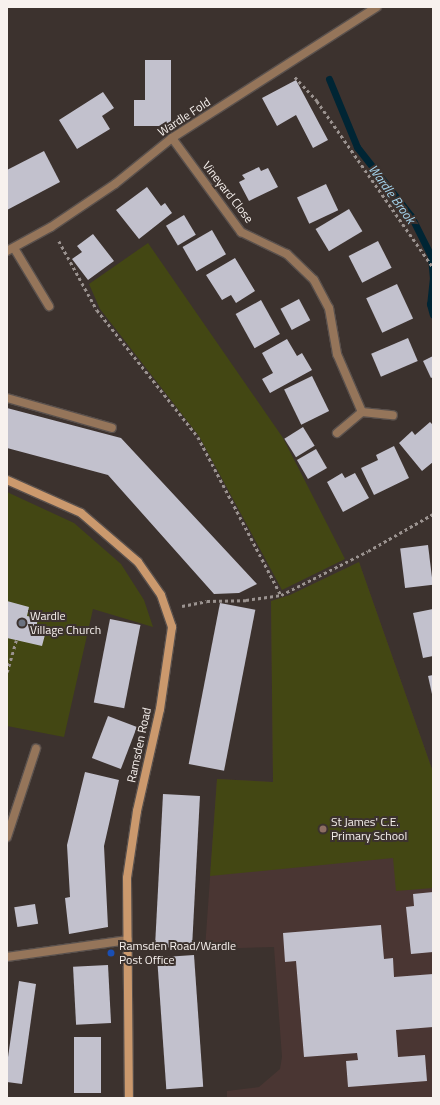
<!DOCTYPE html>
<style>
body{margin:0}
#map{position:relative;width:440px;height:1105px;overflow:hidden;background:#3c322e;font-family:"Titillium Web",sans-serif}
div>[style]{position:absolute}
[style*='--x']{left:calc(var(--x)*1px);top:calc(var(--y)*1px);width:calc(var(--w)*1px);rotate:calc(var(--a)*1deg)}
.education>*{inset:0;background:#4a3633}
.green>*{inset:0;background:#434713}
.stream>*{height:7px;margin:-3.5px;padding:0 3.5px;transform-origin:3.5px;border-radius:3.5px;background:#002534}
.building>*{inset:0;background:#c2c1cd;transform-origin:0 0}
.path>*{height:2.5px;margin-top:-1.25px;transform-origin:0;background:repeating-linear-gradient(90deg,#9b9390 0 3px,transparent 0 6px)}
.roads{filter:drop-shadow(1px 0 #5a514d) drop-shadow(-1px 0 #5a514d) drop-shadow(0 1px #5a514d) drop-shadow(0 -1px #5a514d)}
.lane>*{height:8px;margin:-4px;padding:0 4px;transform-origin:4px;border-radius:4px;background:#95755a}
.street>*{height:8px;margin:-4px;padding:0 4px;transform-origin:4px;border-radius:4px;background:#95755a}
.secondary>*{height:8px;margin:-4px;padding:0 4px;transform-origin:4px;border-radius:4px;background:#cb996d}
.dots>*{width:11px;height:11px;translate:-50% -50%;box-sizing:border-box;border:2px solid #3c322e;border-radius:50%}
span{translate:-50% -50%;white-space:nowrap;text-align:center;line-height:1.15;-webkit-text-stroke:4px #3c322e;paint-order:stroke}
.street-label{font-size:12px;color:#f7f1ee}
.poi-label{font-size:12px;color:#f7f1ee}
.left{translate:0 -50%;text-align:left}
.water-label{font-size:13px;color:#a7d8f2;font-style:italic}
.frame{position:absolute;inset:0;border:8px solid #f7f1ee;pointer-events:none}
</style>
<div id="map">
<div class="education">
<div style="clip-path:polygon(359px 562px,433px 772px,433px 1098px,227px 1098px,227px 1091px,259px 1087px,280px 1069px,282px 1057px,274px 947px,205px 949px,217px 779px,273px 782px,271px 601px,290px 595px)"></div>
</div>
<div class="green">
<div style="clip-path:polygon(148px 243px,283px 438px,345px 559px,282px 590px,199px 436px,100px 309px,89px 284px)"></div>
<div style="clip-path:polygon(7px 492px,74px 523px,121px 564px,144px 600px,153px 627px,93px 609px,64px 737px,7px 726px)"></div>
<div style="clip-path:polygon(359px 562px,433px 772px,433px 888px,396px 891px,393px 858px,210px 876px,217px 779px,273px 782px,271px 601px,290px 595px)"></div>
</div>
<div class="stream">
<div style="--x:329;--y:79;--w:74;--a:67.6"></div>
<div style="--x:357;--y:147;--w:88;--a:52"></div>
<div style="--x:411;--y:216;--w:45;--a:63.4"></div>
<div style="--x:431;--y:256;--w:21;--a:85"></div>
<div style="--x:433;--y:277;--w:27;--a:96"></div>
<div style="--x:430;--y:304;--w:11;--a:75"></div>
</div>
<div class="building">
<div style="clip-path:polygon(145px 60px,171px 60px,171px 126px,134px 126px,134px 100px,145px 100px)"></div>
<div style="clip-path:polygon(296px 80px,328px 140px,313px 148px,296px 115px,277px 126px,262px 98px)"></div>
<div style="clip-path:polygon(103px 92px,114px 108px,102px 116px,110px 129px,77px 149px,59px 120px)"></div>
<div style="clip-path:polygon(44px 151px,60px 182px,7px 210px,7px 170px)"></div>
<div style="clip-path:polygon(259px 167px,261px 171px,268px 168px,278px 187px,249px 201px,239px 182px,245px 179px,242px 175px)"></div>
<div style="left:326px;top:184px;width:29px;height:32px;rotate:65deg"></div>
<div style="clip-path:polygon(147px 187px,161px 206px,165px 203px,172px 213px,139px 239px,116px 210px)"></div>
<div style="left:349px;top:209px;width:26px;height:39px;rotate:59deg"></div>
<div style="left:184px;top:215px;width:23px;height:21px;rotate:59deg"></div>
<div style="left:212px;top:230px;width:28px;height:34px;rotate:60deg"></div>
<div style="clip-path:polygon(93px 234px,114px 261px,88px 280px,72px 259px,82px 252px,77px 246px)"></div>
<div style="left:378px;top:241px;width:30px;height:33px;rotate:63deg"></div>
<div style="clip-path:polygon(235px 258px,255px 291px,236px 303px,231px 295px,222px 300px,206px 275px)"></div>
<div style="left:397px;top:284px;width:38px;height:34px;rotate:65deg"></div>
<div style="left:299px;top:299px;width:24px;height:21px;rotate:62deg"></div>
<div style="left:261px;top:300px;width:39px;height:29px;rotate:61deg"></div>
<div style="left:408px;top:338px;width:25px;height:40px;rotate:67deg"></div>
<div style="clip-path:polygon(287px 339px,297px 356px,302px 353px,312px 370px,270px 393px,262px 379px,273px 373px,262px 353px)"></div>
<div style="clip-path:polygon(433px 356px,433px 377px,431px 378px,423px 361px)"></div>
<div style="left:312px;top:376px;width:39px;height:31px;rotate:64deg"></div>
<div style="clip-path:polygon(7px 408px,121px 438px,257px 584px,239px 593px,214px 594px,108px 475px,7px 448px)"></div>
<div style="clip-path:polygon(430px 422px,433px 425px,433px 462px,422px 471px,399px 443px,412px 431px,415px 435px)"></div>
<div style="left:303px;top:427px;width:22px;height:22px;rotate:58deg"></div>
<div style="clip-path:polygon(394px 446px,409px 478px,374px 495px,361px 468px,378px 460px,376px 455px)"></div>
<div style="left:316px;top:449px;width:22px;height:22px;rotate:60deg"></div>
<div style="clip-path:polygon(342px 473px,345px 478px,355px 473px,369px 498px,343px 512px,327px 482px)"></div>
<div style="left:428px;top:545px;width:40px;height:28px;rotate:83deg"></div>
<div style="clip-path:polygon(7px 601px,29px 607px,27px 616px,38px 618px,36px 629px,46px 631px,42px 646px,7px 638px)"></div>
<div style="left:220px;top:603px;width:36px;height:164px;rotate:11deg"></div>
<div style="clip-path:polygon(433px 609px,433px 656px,423px 658px,413px 613px)"></div>
<div style="left:110px;top:619px;width:31px;height:85px;rotate:11deg"></div>
<div style="clip-path:polygon(433px 675px,433px 694px,432px 694px,428px 676px)"></div>
<div style="left:108px;top:716px;width:31px;height:45px;rotate:21deg"></div>
<div style="clip-path:polygon(85px 772px,119px 780px,104px 846px,108px 927px,69px 934px,65px 898px,70px 897px,67px 845px)"></div>
<div style="left:163px;top:794px;width:37px;height:153px;rotate:3deg"></div>
<div style="clip-path:polygon(433px 892px,433px 952px,411px 954px,406px 907px,414px 906px,413px 894px)"></div>
<div style="left:35px;top:904px;width:20px;height:21px;rotate:81deg"></div>
<div style="clip-path:polygon(381px 925px,384px 959px,393px 958px,394px 977px,433px 974px,433px 1027px,396px 1030px,398px 1057px,425px 1055px,427px 1081px,348px 1087px,346px 1061px,358px 1060px,357px 1053px,304px 1057px,296px 961px,285px 962px,283px 933px)"></div>
<div style="left:194px;top:955px;width:132px;height:37px;rotate:86deg"></div>
<div style="left:108px;top:965px;width:58px;height:35px;rotate:87deg"></div>
<div style="clip-path:polygon(19px 981px,36px 984px,22px 1084px,7px 1082px,7px 1064px)"></div>
<div style="left:74px;top:1037px;width:27px;height:56px"></div>
</div>
<div class="path">
<div style="--x:295;--y:77;--w:33;--a:47"></div>
<div style="--x:317;--y:101;--w:203;--a:55.1"></div>
<div style="--x:59;--y:241;--w:79;--a:61.2"></div>
<div style="--x:97;--y:310;--w:162;--a:51.5"></div>
<div style="--x:198;--y:437;--w:178;--a:62.3"></div>
<div style="--x:182;--y:606;--w:25;--a:-11"></div>
<div style="--x:207;--y:601;--w:39;--a:-1"></div>
<div style="--x:246;--y:600;--w:35;--a:-8"></div>
<div style="--x:281;--y:595;--w:97;--a:-26.8"></div>
<div style="--x:368;--y:551;--w:75;--a:-29.6"></div>
<div style="--x:7;--y:672;--w:33;--a:-74"></div>
</div>
<div class="roads">
<div class="lane">
<div style="--x:14;--y:248;--w:68;--a:58.9"></div>
<div style="--x:7;--y:398;--w:109;--a:15.9"></div>
<div style="--x:7;--y:837;--w:93;--a:-71.8"></div>
</div>
<div class="street">
<div style="--x:172;--y:138;--w:117;--a:53.7"></div>
<div style="--x:241;--y:232;--w:51;--a:25.6"></div>
<div style="--x:287;--y:254;--w:37;--a:44"></div>
<div style="--x:314;--y:280;--w:32;--a:62"></div>
<div style="--x:329;--y:308;--w:47;--a:80.1"></div>
<div style="--x:337;--y:354;--w:63;--a:66.7"></div>
<div style="--x:7;--y:251;--w:50;--a:-28.6"></div>
<div style="--x:51;--y:227;--w:77;--a:-33.9"></div>
<div style="--x:115;--y:184;--w:73;--a:-38.9"></div>
<div style="--x:172;--y:138;--w:243;--a:-32.6"></div>
<div style="--x:337;--y:433;--w:33;--a:-40"></div>
<div style="--x:362;--y:412;--w:31;--a:6"></div>
<div style="--x:7;--y:957;--w:122;--a:-8"></div>
</div>
<div class="secondary">
<div style="--x:7;--y:480;--w:81;--a:24"></div>
<div style="--x:81;--y:513;--w:75;--a:40.7"></div>
<div style="--x:138;--y:562;--w:40;--a:55.1"></div>
<div style="--x:161;--y:595;--w:34;--a:71"></div>
<div style="--x:172;--y:627;--w:83;--a:98.3"></div>
<div style="--x:160;--y:709;--w:105;--a:102.7"></div>
<div style="--x:137;--y:811;--w:68;--a:98.5"></div>
<div style="--x:127;--y:878;--w:220;--a:89.5"></div>
</div>
</div>
<div class="dots">
<div style="left:22px;top:623px;background:#6b7280"></div>
<div style="left:323px;top:829px;background:#8d6e63"></div>
<div style="left:111px;top:953px;background:#1a4fb4"></div>
</div>
<div class="street-label">
<span style="left:184px;top:117px;rotate:-33deg">Wardle Fold</span>
<span style="left:228px;top:192px;rotate:52deg">Vineyard Close</span>
<span style="left:139px;top:745px;rotate:-78deg">Ramsden Road</span>
</div>
<div class="poi-label">
<span class="left" style="left:30px;top:623px">Wardle<br>Village Church</span>
<span class="left" style="left:331px;top:829px">St James' C.E.<br>Primary School</span>
<span class="left" style="left:119px;top:953px">Ramsden Road/Wardle<br>Post Office</span>
</div>
<div class="water-label">
<span style="left:392px;top:194px;rotate:54deg">Wardle Brook</span>
</div>
<div class="frame"></div>
</div>
